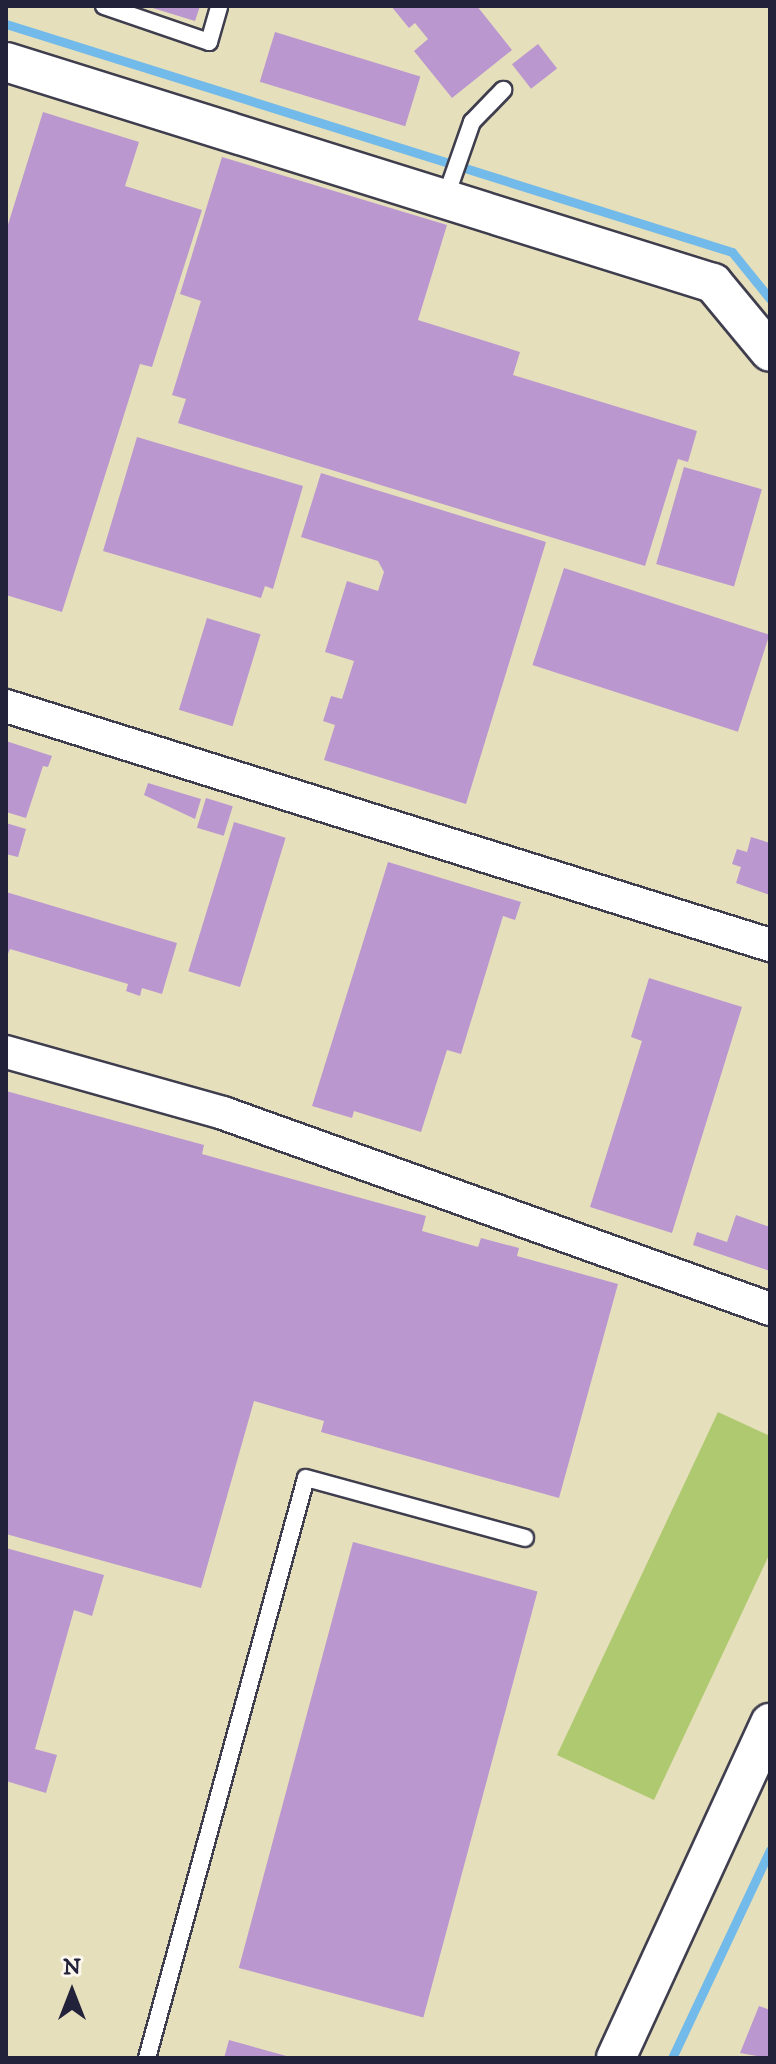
<!DOCTYPE html>
<style>
body{margin:0}
#map{position:relative;width:776px;height:2064px;overflow:hidden;background:#e6dfbb;font-family:"IM FELL DW Pica",serif}
div>[style]{position:absolute}
[style*='--x']{left:calc(var(--x)*1px);top:calc(var(--y)*1px);width:calc(var(--w)*1px);rotate:calc(var(--a)*1deg)}
.green>*{inset:0;background:#aec96f}
.stream>*{height:9px;margin:-4.5px;padding:0 4.5px;transform-origin:4.5px;border-radius:4.5px;background:#72bae9}
.building>*{inset:0;background:#ba98cf;transform-origin:0 0}
.roads{filter:drop-shadow(2px 0 #3f3e4e) drop-shadow(-2px 0 #3f3e4e) drop-shadow(0 2px #3f3e4e) drop-shadow(0 -2px #3f3e4e)}
.service>*{height:16px;margin:-8px;padding:0 8px;transform-origin:8px;border-radius:8px;background:#fff}
.minor>*{height:32px;margin:-16px;padding:0 16px;transform-origin:16px;border-radius:16px;background:#fff}
.tertiary>*{height:38px;margin:-19px;padding:0 19px;transform-origin:19px;border-radius:19px;background:#fff}
span{translate:-50% -50%;white-space:nowrap;text-align:center;line-height:1.15;-webkit-text-stroke:6px #fbf7ec;paint-order:stroke}
.frame{position:absolute;inset:0;border:8px solid #22223b;pointer-events:none}
.north{position:absolute;left:32px;top:1952px;width:80px;height:80px;-webkit-text-stroke:6px #fbf7ec;paint-order:stroke;rotate:0deg;font-size:22px;font-weight:700;line-height:32px;text-align:center;color:#22223b}
.north::after{content:'';display:block;margin:auto;width:28px;height:36px;background:#22223b;clip-path:polygon(50% 0,100% 100%,50% 72%,0 100%)}
</style>
<div id="map">
<div class="green">
<div style="clip-path:polygon(718px 1412px,770px 1436px,770px 1553px,654px 1800px,557px 1755px)"></div>
</div>
<div class="stream">
<div style="--x:6;--y:24;--w:761;--a:17.43"></div>
<div style="--x:732;--y:252;--w:60;--a:51"></div>
<div style="--x:672;--y:2058;--w:230;--a:-64.8"></div>
</div>
<div class="building">
<div style="clip-path:polygon(146px 6px,200px 6px,195px 21px)"></div>
<div style="clip-path:polygon(391px 6px,477px 6px,512px 50px,452px 98px,414px 51px,428px 39px,415px 23px,409px 28px)"></div>
<div style="left:275px;top:32px;width:152px;height:52px;rotate:17deg"></div>
<div style="left:538px;top:44px;width:31px;height:33px;rotate:52deg"></div>
<div style="clip-path:polygon(43px 112px,139px 142px,125px 186px,202px 210px,152px 367px,140px 364px,62px 612px,6px 595px,6px 231px)"></div>
<div style="clip-path:polygon(222px 157px,447px 225px,418px 320px,520px 352px,513px 375px,697px 431px,688px 462px,678px 459px,645px 566px,178px 423px,186px 399px,172px 395px,201px 301px,180px 294px)"></div>
<div style="clip-path:polygon(137px 437px,303px 486px,273px 589px,265px 586px,261px 598px,103px 551px)"></div>
<div style="left:684px;top:467px;width:81px;height:101px;rotate:16deg"></div>
<div style="clip-path:polygon(321px 473px,546px 542px,466px 804px,324px 760px,335px 725px,323px 721px,331px 696px,342px 699px,354px 661px,325px 652px,347px 581px,378px 591px,384px 572px,378px 561px,301px 537px)"></div>
<div style="left:564px;top:568px;width:216px;height:102px;rotate:18deg"></div>
<div style="left:207px;top:618px;width:56px;height:96px;rotate:17deg"></div>
<div style="clip-path:polygon(6px 741px,52px 756px,48px 767px,43px 766px,26px 818px,6px 812px)"></div>
<div style="clip-path:polygon(148px 783px,201px 799px,195px 819px,144px 795px)"></div>
<div style="left:206px;top:798px;width:28px;height:31px;rotate:17deg"></div>
<div style="left:234px;top:822px;width:54px;height:156px;rotate:17deg"></div>
<div style="clip-path:polygon(6px 823px,26px 829px,18px 857px,6px 854px)"></div>
<div style="clip-path:polygon(751px 837px,770px 843px,770px 895px,736px 883px,741px 867px,732px 864px,737px 849px,747px 852px)"></div>
<div style="clip-path:polygon(388px 862px,521px 902px,515px 920px,503px 916px,461px 1054px,447px 1050px,421px 1132px,354px 1111px,352px 1118px,312px 1106px)"></div>
<div style="clip-path:polygon(6px 892px,177px 943px,162px 994px,142px 988px,140px 996px,126px 991px,128px 984px,10px 949px,6px 958px)"></div>
<div style="clip-path:polygon(649px 978px,742px 1007px,672px 1233px,590px 1207px,642px 1041px,631px 1037px)"></div>
<div style="clip-path:polygon(6px 1091px,204px 1145px,202px 1154px,426px 1216px,422px 1231px,478px 1247px,481px 1238px,519px 1248px,517px 1256px,618px 1284px,559px 1498px,321px 1432px,324px 1421px,254px 1401px,201px 1588px,6px 1534px)"></div>
<div style="clip-path:polygon(736px 1215px,770px 1227px,770px 1271px,693px 1245px,697px 1232px,727px 1242px)"></div>
<div style="left:353px;top:1542px;width:191px;height:441px;rotate:15deg"></div>
<div style="clip-path:polygon(6px 1548px,104px 1575px,92px 1616px,74px 1610px,35px 1749px,57px 1755px,46px 1793px,6px 1781px)"></div>
<div style="clip-path:polygon(759px 2006px,770px 2010px,768px 2058px,740px 2053px)"></div>
<div style="clip-path:polygon(229px 2040px,290px 2057px,290px 2058px,224px 2058px)"></div>
</div>
<div class="roads">
<div class="service">
<div style="--x:104;--y:6;--w:111;--a:18.9"></div>
<div style="--x:209;--y:42;--w:37;--a:-74"></div>
<div style="--x:445;--y:199;--w:82;--a:-70.7"></div>
<div style="--x:472;--y:122;--w:45;--a:-45.9"></div>
<div style="--x:147;--y:2058;--w:601;--a:-74.67"></div>
<div style="--x:306;--y:1478;--w:227;--a:15.3"></div>
</div>
<div class="minor">
<div style="--x:6;--y:706;--w:801;--a:17.37"></div>
<div style="--x:6;--y:1052;--w:225;--a:15.7"></div>
<div style="--x:223;--y:1113;--w:581;--a:19.71"></div>
</div>
<div class="tertiary">
<div style="--x:6;--y:62;--w:741;--a:17.36"></div>
<div style="--x:713;--y:283;--w:89;--a:50.4"></div>
<div style="--x:616;--y:2058;--w:369;--a:-65.3"></div>
</div>
</div>
<div class="frame"></div>
<div class="north">N</div>
</div>
